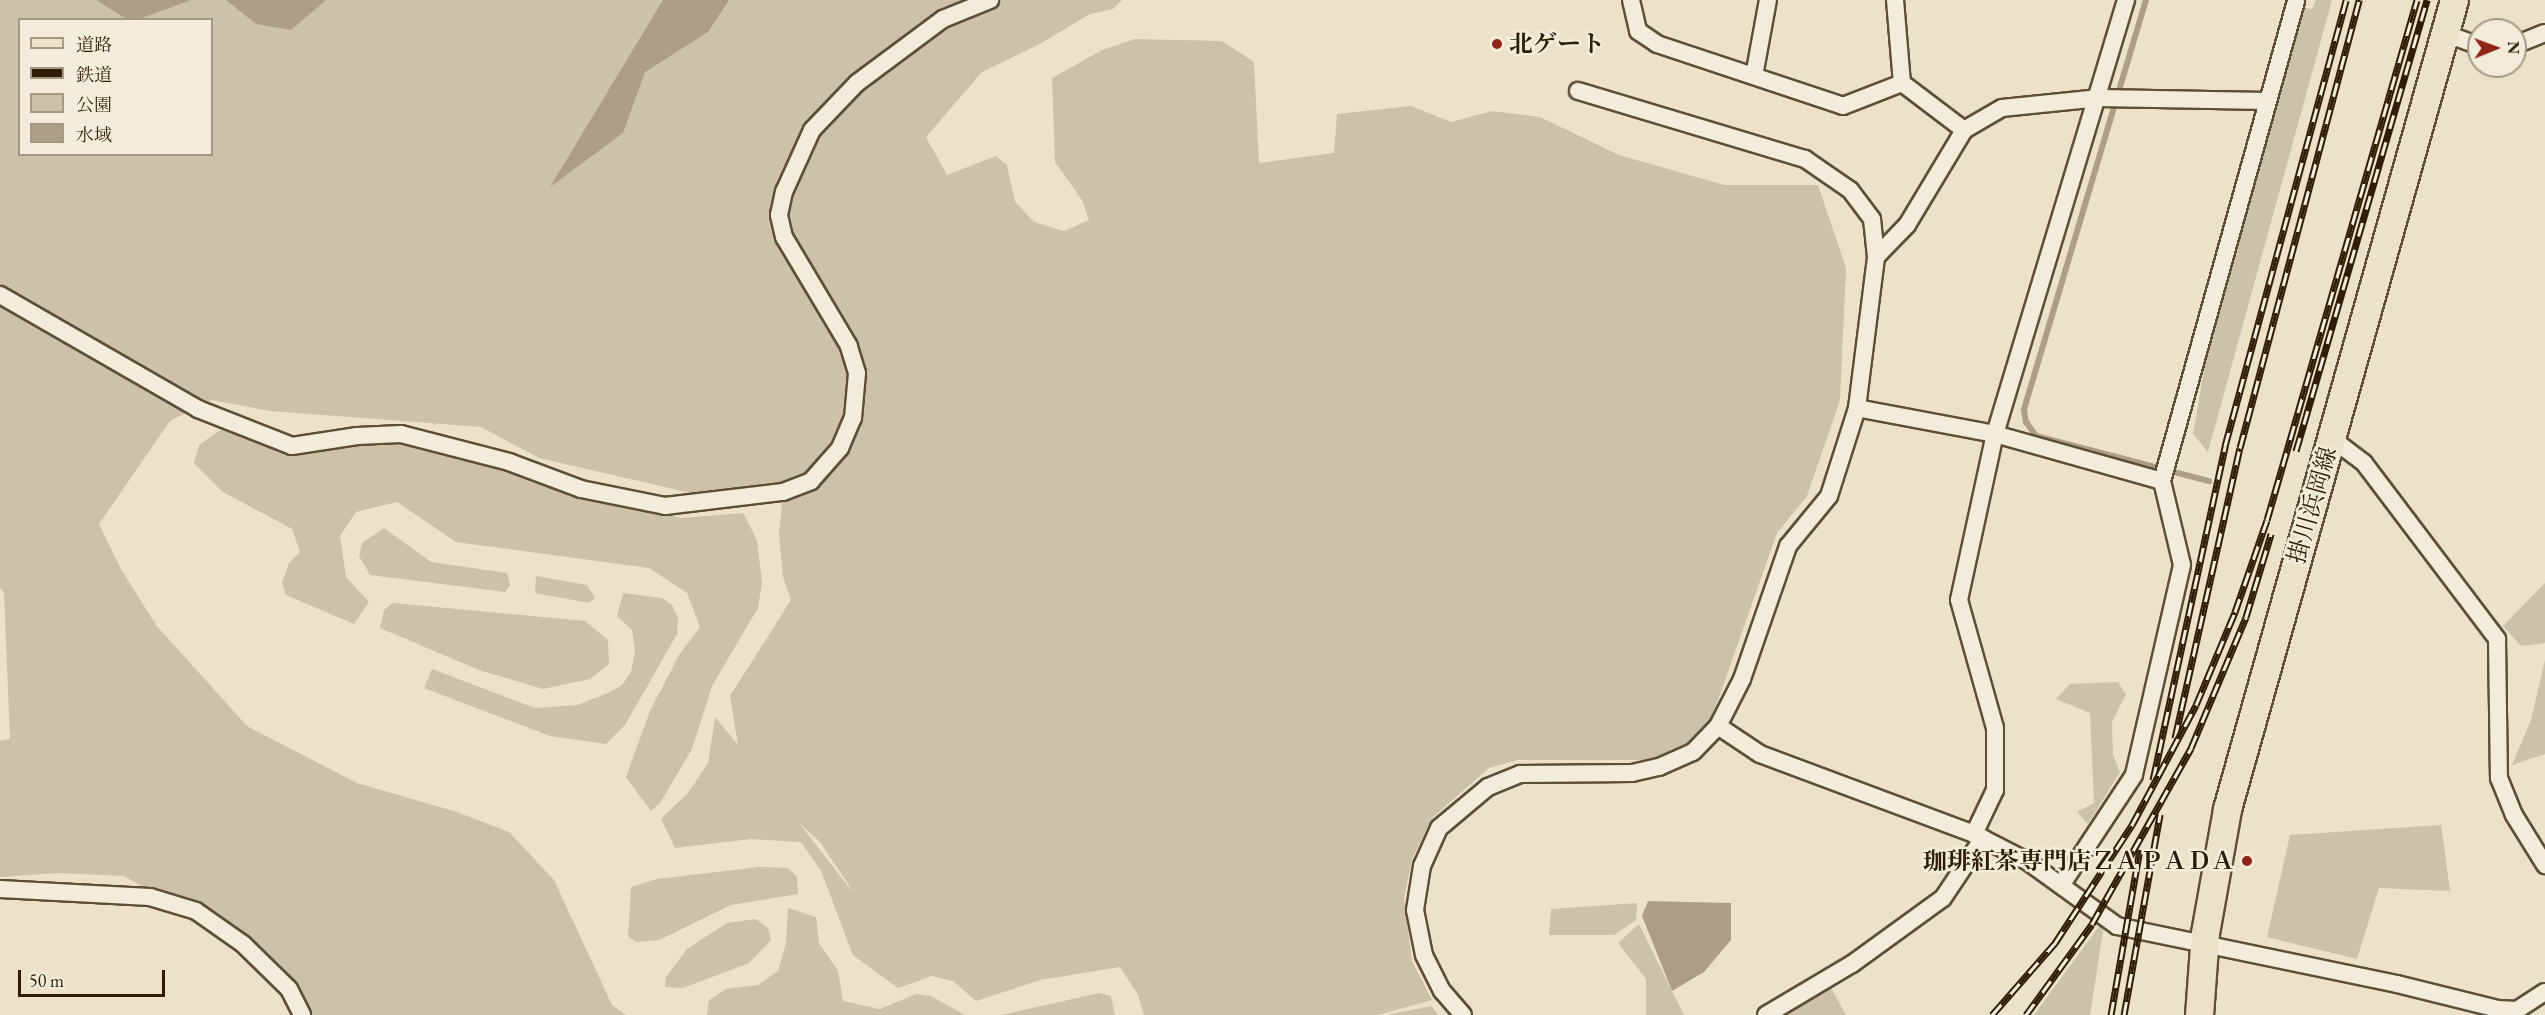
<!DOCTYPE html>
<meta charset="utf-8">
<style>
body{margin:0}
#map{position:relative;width:2545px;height:1015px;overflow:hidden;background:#ede2c8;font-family:"EB Garamond","Noto Serif JP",serif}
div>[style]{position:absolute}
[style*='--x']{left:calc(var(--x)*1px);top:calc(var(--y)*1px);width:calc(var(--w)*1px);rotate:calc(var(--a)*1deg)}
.green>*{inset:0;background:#cdc1a7}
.water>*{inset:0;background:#ad9f86}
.stream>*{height:6px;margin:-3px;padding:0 3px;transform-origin:3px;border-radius:3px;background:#ad9f86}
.roads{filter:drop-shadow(2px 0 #5f4e36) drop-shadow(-2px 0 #5f4e36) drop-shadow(0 2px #5f4e36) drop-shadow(0 -2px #5f4e36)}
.minor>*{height:16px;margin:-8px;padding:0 8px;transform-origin:8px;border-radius:8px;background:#f3ecdb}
.primary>*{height:27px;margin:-13.5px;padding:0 13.5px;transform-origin:13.5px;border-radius:13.5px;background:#ede2c8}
.rail>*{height:7px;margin-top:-3.5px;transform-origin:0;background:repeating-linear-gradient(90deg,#f3ecdb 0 14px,#301d06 0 28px);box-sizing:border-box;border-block:2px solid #301d06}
.dots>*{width:16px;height:16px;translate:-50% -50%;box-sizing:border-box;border:3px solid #f3ecdb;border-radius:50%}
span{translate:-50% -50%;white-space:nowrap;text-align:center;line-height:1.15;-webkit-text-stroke:5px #f3ecdb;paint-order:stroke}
.poi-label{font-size:24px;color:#301d06;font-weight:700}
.left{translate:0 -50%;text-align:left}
.right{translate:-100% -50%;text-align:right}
.street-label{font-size:24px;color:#301d06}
.legend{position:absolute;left:18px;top:18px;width:195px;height:138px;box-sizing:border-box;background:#f3ecdb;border:2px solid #a59986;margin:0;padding:8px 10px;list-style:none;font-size:18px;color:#301d06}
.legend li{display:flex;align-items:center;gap:12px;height:30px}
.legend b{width:30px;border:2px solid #a59986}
.north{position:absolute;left:2467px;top:18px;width:60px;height:60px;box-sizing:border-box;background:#f3ecdb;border:2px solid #a59986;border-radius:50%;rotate:89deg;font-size:16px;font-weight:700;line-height:24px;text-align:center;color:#301d06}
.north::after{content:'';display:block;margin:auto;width:21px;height:27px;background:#8f2418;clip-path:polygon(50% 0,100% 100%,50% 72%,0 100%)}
.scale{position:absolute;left:18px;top:970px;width:147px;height:27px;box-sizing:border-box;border:3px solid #301d06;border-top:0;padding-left:8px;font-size:18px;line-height:21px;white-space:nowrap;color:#301d06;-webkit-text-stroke:4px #f3ecdb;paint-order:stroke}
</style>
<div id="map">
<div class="green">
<div style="clip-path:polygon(evenodd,0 0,1122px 0,1113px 9px,1090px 14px,1038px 45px,982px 72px,926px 137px,947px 175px,996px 156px,1007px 165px,1015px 202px,1034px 222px,1064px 231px,1089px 220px,1082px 200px,1055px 162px,1052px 78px,1102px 50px,1135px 39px,1222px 41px,1254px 62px,1259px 163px,1334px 153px,1337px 114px,1411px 106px,1451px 122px,1492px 111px,1540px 117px,1619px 155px,1724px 185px,1818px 185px,1846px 268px,1840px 400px,1807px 496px,1777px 533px,1711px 720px,1691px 742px,1655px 760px,1518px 760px,1489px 768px,1432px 818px,1412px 859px,1404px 899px,1412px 961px,1432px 1000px,1378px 1015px,1144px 1015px,1138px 995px,1120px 967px,1040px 980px,976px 1001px,953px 981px,932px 976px,898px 988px,853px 955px,821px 871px,801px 842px,751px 839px,675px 848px,661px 819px,688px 793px,708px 763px,715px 717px,738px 745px,730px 696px,791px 600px,783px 577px,779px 534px,783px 492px,721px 500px,539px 458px,481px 427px,271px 411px,211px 400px,170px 421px,99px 524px,121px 569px,156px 625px,247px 726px,357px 783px,457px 812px,509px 832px,554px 880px,612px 1005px,626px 1015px,300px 1015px,243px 944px,124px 876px,59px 873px,0 877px,0 741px,10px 739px,4px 593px,0 588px,0 0,20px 20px,212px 20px,212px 154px,20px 154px,20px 20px,0 0,799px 823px,820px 842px,852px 890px,851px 890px,799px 823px)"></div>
<div style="clip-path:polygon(2316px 0,2332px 0,2208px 452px,2193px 434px,2210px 336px,2293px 51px,2303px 7px,2312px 9px)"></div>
<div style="clip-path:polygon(223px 428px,292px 446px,401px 434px,681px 518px,743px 513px,757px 540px,762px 583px,758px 608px,712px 686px,692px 749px,660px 803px,651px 811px,626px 777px,650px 711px,679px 655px,700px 627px,687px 593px,649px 568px,456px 542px,397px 502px,356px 512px,340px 536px,346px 577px,369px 602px,354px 624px,286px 595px,282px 583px,289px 563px,300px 552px,292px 529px,223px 492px,194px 463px,199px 445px)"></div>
<div style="clip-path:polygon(384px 528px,431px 562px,507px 573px,510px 585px,505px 592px,370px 575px,359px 556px,362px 543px)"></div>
<div style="clip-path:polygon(536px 576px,587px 585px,595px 598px,589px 603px,535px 593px)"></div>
<div style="clip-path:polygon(2545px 583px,2545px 643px,2521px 646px,2503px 626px)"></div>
<div style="clip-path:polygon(623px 593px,662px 598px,672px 605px,678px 618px,677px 634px,625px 725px,606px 744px,550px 736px,424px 688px,432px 669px,535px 708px,577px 705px,608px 693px,622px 685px,631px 672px,635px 651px,632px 630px,617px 616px)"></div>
<div style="clip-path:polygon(393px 603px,585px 621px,608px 640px,609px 664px,590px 679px,543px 689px,479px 670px,380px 628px,384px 610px)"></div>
<div style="clip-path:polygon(2545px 660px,2545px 754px,2512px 765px,2531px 720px)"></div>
<div style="clip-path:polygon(2118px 682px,2126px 694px,2112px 722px,2113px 755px,2120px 772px,2088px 824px,2077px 812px,2094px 803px,2090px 713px,2056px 699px,2070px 684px)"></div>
<div style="clip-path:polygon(2441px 825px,2450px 891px,2379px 888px,2357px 959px,2267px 937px,2290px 835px)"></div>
<div style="clip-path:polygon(759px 867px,788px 868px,797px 877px,798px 894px,731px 905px,659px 940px,636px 942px,628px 936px,631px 887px,657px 879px)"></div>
<div style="clip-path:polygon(1637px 903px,1636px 920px,1614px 935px,1549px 935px,1551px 909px)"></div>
<div style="clip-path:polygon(788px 908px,816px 917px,819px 943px,838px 971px,843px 1001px,880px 1009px,916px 994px,931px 996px,965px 1015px,707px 1015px,709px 1000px,726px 989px,758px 985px,778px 971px,786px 943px)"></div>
<div style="clip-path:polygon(2105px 918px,2090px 1015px,2034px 1015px)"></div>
<div style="clip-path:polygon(756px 919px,768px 928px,771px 940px,749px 963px,683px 988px,665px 987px,666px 977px,687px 949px,727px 923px)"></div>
<div style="clip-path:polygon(1639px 924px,1672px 991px,1684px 1015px,1646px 1015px,1646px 979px,1618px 943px)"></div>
<div style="clip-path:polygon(1826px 979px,1846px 1015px,1767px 1015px)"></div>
<div style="clip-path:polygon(1099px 993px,1111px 996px,1115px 1015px,1001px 1015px)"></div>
<div style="clip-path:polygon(1431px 1006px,1438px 1015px,1386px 1015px)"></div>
</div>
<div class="water">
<div style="clip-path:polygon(96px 0,191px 0,139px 19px,128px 20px)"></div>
<div style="clip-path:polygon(226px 0,326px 0,291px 30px,256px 24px)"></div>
<div style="clip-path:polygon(663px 0,729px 0,708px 32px,645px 72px,623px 133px,550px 187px)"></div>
<div style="clip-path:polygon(1648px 901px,1731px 903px,1731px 940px,1704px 972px,1672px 991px,1642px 916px)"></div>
</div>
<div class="stream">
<div style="--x:2146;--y:0;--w:428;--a:106.6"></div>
<div style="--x:2024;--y:410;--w:12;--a:81"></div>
<div style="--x:2026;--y:422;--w:17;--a:54"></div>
<div style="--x:2036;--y:436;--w:179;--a:14.6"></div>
</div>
<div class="roads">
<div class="minor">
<div style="--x:1631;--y:0;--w:32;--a:77"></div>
<div style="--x:1638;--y:31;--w:23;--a:34"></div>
<div style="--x:1657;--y:44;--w:196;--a:18.4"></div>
<div style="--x:1843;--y:106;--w:63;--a:-21.3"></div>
<div style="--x:1895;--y:0;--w:83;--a:85.2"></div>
<div style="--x:1902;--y:83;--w:78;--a:37.2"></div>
<div style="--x:2444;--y:33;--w:37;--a:20"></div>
<div style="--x:2515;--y:45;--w:32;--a:-22"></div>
<div style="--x:1754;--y:76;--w:77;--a:-79.6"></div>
<div style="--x:1876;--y:257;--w:45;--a:-45.9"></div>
<div style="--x:1907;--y:225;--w:111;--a:-59"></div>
<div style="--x:1964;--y:130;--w:44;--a:-30.1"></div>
<div style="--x:2002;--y:108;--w:98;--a:-5.9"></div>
<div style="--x:2099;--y:98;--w:168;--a:1"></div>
<div style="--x:0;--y:295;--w:228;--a:29.9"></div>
<div style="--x:198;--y:409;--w:101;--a:21.5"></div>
<div style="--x:292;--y:446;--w:66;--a:-8.7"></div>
<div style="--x:357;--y:436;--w:44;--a:-2.6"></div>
<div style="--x:401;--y:434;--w:112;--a:14.5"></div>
<div style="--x:509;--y:462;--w:77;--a:20.6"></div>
<div style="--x:581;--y:489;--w:86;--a:11.4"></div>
<div style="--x:665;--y:506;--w:119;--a:-6.8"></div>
<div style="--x:783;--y:492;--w:30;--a:-21"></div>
<div style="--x:811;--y:481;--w:44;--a:-48.7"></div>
<div style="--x:840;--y:448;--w:33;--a:-67"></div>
<div style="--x:853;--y:418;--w:45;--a:-84.9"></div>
<div style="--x:857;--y:373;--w:28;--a:-107"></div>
<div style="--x:849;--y:346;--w:127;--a:-120.8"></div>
<div style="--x:784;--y:237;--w:23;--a:-103"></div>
<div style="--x:779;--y:215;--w:24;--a:-78"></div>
<div style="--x:784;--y:192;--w:68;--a:-65.7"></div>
<div style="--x:812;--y:130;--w:65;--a:-46.2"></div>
<div style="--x:857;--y:83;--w:107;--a:-36.7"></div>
<div style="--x:943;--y:19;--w:51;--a:-22"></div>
<div style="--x:1857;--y:408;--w:140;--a:10.7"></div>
<div style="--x:1995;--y:434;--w:453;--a:-73.2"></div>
<div style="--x:2331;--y:438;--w:41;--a:37.1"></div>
<div style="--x:2364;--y:463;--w:221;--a:52.9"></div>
<div style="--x:2497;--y:639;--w:139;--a:89.2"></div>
<div style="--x:2499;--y:778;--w:40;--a:68"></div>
<div style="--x:2514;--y:815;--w:59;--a:58.2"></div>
<div style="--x:2162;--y:481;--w:499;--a:-74.4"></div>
<div style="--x:1718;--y:726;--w:50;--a:33.7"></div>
<div style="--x:1760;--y:754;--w:228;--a:20.5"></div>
<div style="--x:1974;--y:834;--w:49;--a:-64.5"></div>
<div style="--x:1995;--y:790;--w:62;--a:-90"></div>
<div style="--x:1995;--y:728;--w:133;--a:-105.7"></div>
<div style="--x:1959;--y:600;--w:170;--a:-77.8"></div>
<div style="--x:1995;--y:434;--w:173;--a:15.7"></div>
<div style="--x:2162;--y:481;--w:86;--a:76.6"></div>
<div style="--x:2182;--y:565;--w:215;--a:102.9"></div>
<div style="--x:2134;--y:775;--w:131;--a:123.4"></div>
<div style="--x:1974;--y:834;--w:59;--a:27"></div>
<div style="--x:2027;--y:861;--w:111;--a:35.8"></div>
<div style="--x:2117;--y:926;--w:286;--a:11.7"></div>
<div style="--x:2397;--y:984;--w:104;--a:13.9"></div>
<div style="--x:2498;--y:1009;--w:19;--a:3"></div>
<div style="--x:2517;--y:1010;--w:33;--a:-33"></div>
<div style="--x:0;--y:889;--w:150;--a:3.1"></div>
<div style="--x:150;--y:897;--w:48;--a:16.9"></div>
<div style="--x:196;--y:911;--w:57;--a:35.1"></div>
<div style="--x:243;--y:944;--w:64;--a:44.4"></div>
<div style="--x:289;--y:989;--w:29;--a:63"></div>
<div style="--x:1463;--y:1015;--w:32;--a:-131"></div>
<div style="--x:1442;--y:991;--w:40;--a:-116.6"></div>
<div style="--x:1424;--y:955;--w:46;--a:-101.3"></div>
<div style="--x:1415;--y:910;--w:45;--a:-81"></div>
<div style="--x:1422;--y:866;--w:42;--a:-65.9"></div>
<div style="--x:1439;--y:828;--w:64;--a:-39.9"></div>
<div style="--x:1488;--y:787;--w:35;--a:-22"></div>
<div style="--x:1520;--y:774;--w:112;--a:-0.5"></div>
<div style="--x:1632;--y:773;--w:28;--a:-13"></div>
<div style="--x:1659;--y:767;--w:37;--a:-24"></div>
<div style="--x:1693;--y:752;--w:36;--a:-46"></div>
<div style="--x:1718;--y:726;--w:53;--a:-62.9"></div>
<div style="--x:1742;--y:679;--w:141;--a:-70.9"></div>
<div style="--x:1788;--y:546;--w:65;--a:-50.6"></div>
<div style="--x:1829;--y:496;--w:92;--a:-72.3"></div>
<div style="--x:1857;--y:408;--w:152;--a:-82.8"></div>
<div style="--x:1876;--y:257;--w:38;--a:-96"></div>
<div style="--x:1872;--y:219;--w:36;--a:-127"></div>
<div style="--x:1850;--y:190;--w:55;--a:-145.4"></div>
<div style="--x:1805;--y:159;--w:237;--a:-163.3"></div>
<div style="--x:1766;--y:1015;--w:100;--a:-30.7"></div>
<div style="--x:1852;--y:964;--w:112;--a:-36"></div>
<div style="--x:1943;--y:898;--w:72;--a:-56.3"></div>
</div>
<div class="primary">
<div style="--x:2199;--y:1015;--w:82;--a:-85.8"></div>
<div style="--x:2205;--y:933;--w:126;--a:-79.9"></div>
<div style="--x:2227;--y:809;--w:840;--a:-74.33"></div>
</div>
</div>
<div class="rail">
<div style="--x:2296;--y:451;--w:470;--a:-73.8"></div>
<div style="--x:2175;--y:738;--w:297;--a:-77.4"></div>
<div style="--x:2240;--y:448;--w:464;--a:-75.1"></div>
<div style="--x:2153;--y:780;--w:342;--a:-77.8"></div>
<div style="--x:2225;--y:446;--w:462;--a:-74.8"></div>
<div style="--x:1992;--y:1015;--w:96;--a:-48.8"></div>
<div style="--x:2055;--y:943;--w:141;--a:-56.9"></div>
<div style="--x:2132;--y:825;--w:136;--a:-61.9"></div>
<div style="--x:2196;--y:705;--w:101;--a:-67.2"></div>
<div style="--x:2235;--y:612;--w:97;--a:-70.8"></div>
<div style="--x:2267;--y:520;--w:541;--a:-73.91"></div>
<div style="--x:2026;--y:1015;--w:112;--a:-54"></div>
<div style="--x:2092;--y:924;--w:202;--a:-60.6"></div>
<div style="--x:2191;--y:748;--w:142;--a:-67.2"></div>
<div style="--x:2246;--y:617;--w:87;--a:-73.2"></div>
<div style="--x:2111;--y:1015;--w:169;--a:-80.1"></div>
<div style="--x:2124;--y:1015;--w:204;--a:-79.8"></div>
</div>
<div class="dots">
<div style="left:1497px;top:44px;background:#8f2418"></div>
<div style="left:2247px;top:861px;background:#8f2418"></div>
</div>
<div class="poi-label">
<span class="left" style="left:1509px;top:44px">北ゲート</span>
<span class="right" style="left:2235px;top:861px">珈琲紅茶専門店ＺＡＰＡＤＡ</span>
</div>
<div class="street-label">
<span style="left:2312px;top:505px;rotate:-74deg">掛川浜岡線</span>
</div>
<ul class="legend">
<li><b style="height:8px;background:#ede2c8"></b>道路</li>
<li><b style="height:8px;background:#301d06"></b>鉄道</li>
<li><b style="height:16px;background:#cdc1a7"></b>公園</li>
<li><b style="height:16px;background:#ad9f86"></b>水域</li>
</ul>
<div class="north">N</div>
<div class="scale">50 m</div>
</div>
